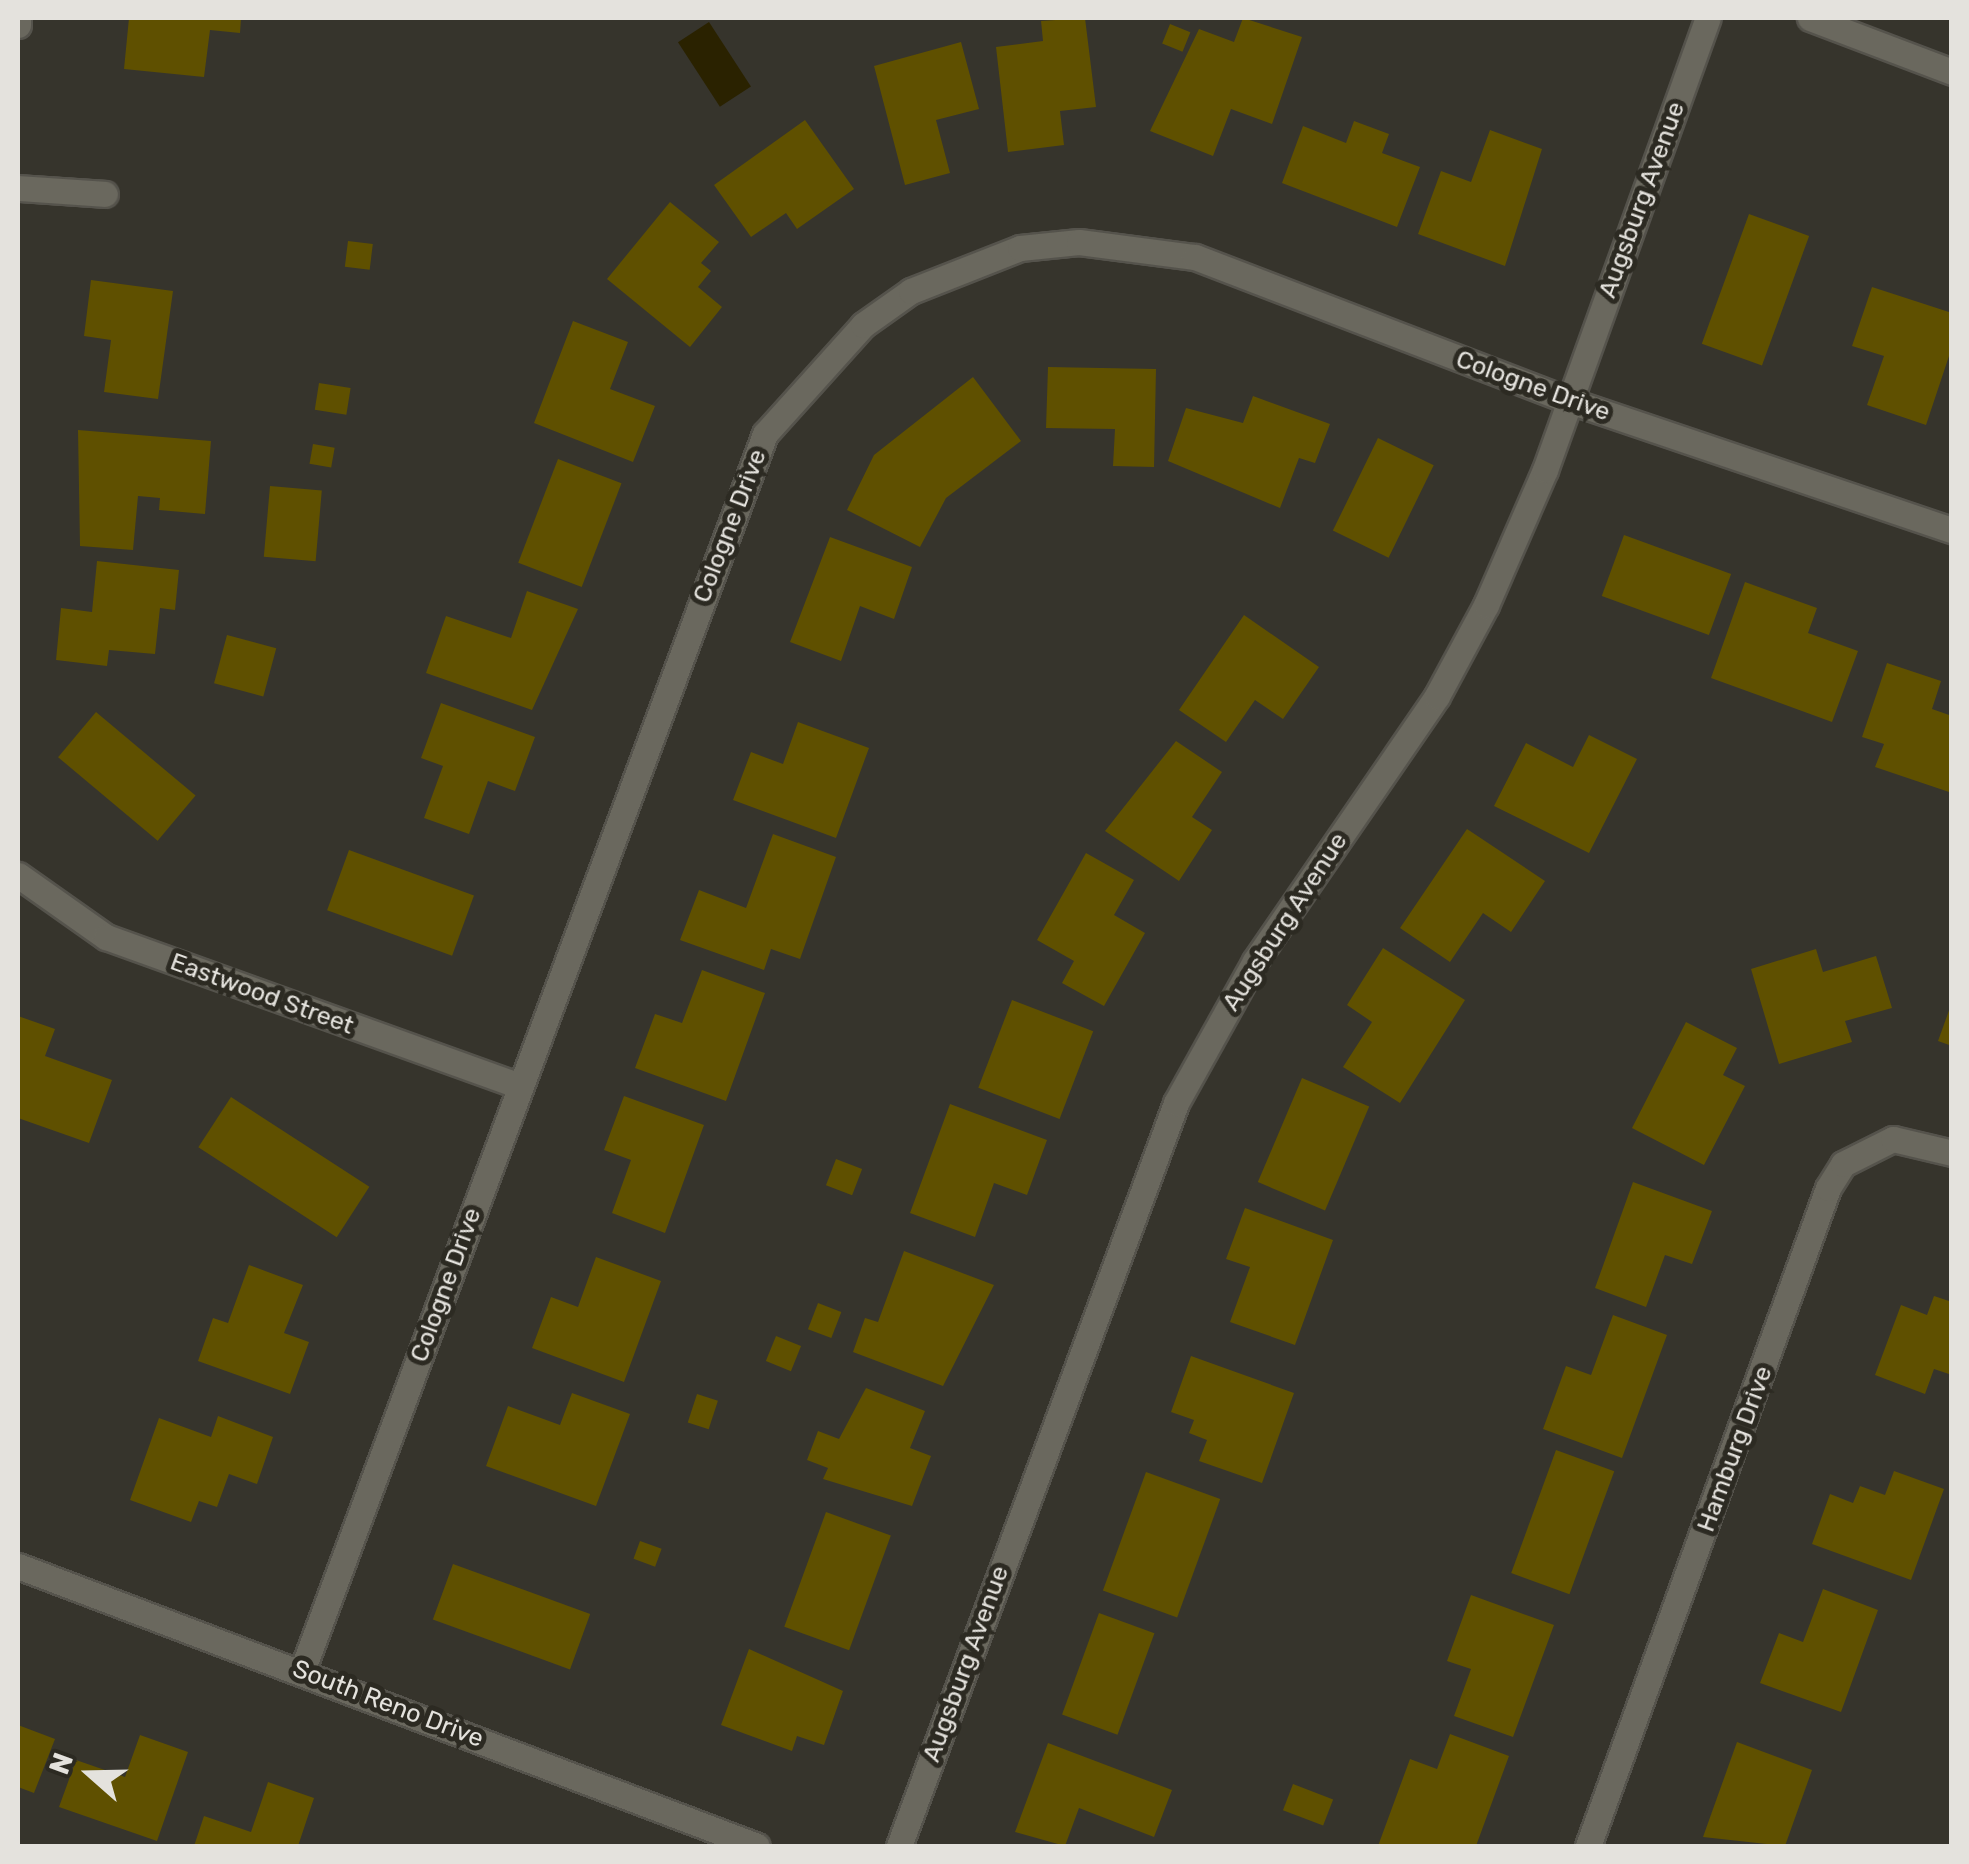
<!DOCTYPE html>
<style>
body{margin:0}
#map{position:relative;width:1969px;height:1864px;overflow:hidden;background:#36342c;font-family:Rubik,sans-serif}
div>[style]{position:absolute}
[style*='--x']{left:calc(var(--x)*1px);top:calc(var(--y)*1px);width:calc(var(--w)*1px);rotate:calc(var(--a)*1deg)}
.water>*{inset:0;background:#2a2200;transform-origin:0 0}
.building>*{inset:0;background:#5f5000;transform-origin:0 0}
.roads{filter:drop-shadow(2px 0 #55534c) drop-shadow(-2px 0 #55534c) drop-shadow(0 2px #55534c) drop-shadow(0 -2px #55534c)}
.minor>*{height:25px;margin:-12.5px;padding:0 12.5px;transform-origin:12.5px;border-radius:12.5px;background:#6a685e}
span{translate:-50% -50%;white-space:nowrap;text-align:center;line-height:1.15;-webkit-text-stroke:10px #2c2a22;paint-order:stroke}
.street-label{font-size:25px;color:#e4e2dd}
.frame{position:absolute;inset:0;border:20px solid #e4e2dd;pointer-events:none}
.north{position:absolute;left:40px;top:1724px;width:100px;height:100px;-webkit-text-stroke:8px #2c2a22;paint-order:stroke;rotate:290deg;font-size:28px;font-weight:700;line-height:40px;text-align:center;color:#e4e2dd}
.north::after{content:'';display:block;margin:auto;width:35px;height:45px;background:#e4e2dd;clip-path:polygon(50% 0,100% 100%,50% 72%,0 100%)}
</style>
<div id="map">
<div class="water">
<div style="left:709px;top:22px;width:77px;height:37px;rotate:57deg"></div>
</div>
<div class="building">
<div style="clip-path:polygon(129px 18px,241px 18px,240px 33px,210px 30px,204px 77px,124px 69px)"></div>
<div style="clip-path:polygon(1085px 18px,1096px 107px,1060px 111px,1064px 145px,1008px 152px,996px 47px,1043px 41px,1041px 21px)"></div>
<div style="clip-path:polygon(1243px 18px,1302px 37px,1272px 124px,1231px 109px,1213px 156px,1150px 131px,1199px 29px,1234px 42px)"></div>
<div style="left:1170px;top:24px;width:22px;height:21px;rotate:22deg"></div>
<div style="clip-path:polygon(961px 42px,979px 109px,936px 120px,950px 173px,905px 185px,874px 66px)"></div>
<div style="clip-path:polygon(805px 120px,854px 189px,797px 229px,786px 213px,751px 237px,714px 185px)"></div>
<div style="clip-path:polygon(1354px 121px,1389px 134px,1382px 153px,1420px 167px,1397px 227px,1282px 183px,1303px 126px,1346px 143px)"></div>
<div style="clip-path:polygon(1490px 130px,1542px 149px,1505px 266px,1418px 234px,1441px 171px,1471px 182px)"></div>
<div style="clip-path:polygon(670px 202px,719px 242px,701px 263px,711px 271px,698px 287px,722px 307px,690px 347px,607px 279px)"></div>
<div style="left:1749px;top:214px;width:64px;height:138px;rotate:20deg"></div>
<div style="left:348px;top:241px;width:25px;height:26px;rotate:7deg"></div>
<div style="clip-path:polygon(91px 280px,173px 291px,158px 399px,104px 392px,111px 340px,84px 336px)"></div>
<div style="clip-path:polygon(1872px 287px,1952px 313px,1952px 347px,1926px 425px,1867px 405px,1884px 356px,1852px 346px)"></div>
<div style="clip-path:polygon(573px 321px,628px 342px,610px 389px,655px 406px,633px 462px,534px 423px)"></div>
<div style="clip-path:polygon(1048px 367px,1156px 369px,1154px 467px,1113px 466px,1115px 429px,1046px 428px)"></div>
<div style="clip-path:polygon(973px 377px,1021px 441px,946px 498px,920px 547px,847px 510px,874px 455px)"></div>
<div style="left:319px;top:383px;width:32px;height:27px;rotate:9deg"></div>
<div style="clip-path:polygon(1253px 396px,1330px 424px,1315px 463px,1299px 458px,1280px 508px,1168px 461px,1186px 408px,1243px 423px)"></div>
<div style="clip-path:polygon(78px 430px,211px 441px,205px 514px,159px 510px,160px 498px,138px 496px,133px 550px,80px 546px)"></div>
<div style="left:1378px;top:438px;width:62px;height:103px;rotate:26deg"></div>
<div style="left:313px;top:444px;width:22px;height:20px;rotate:10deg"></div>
<div style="left:558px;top:459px;width:68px;height:111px;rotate:21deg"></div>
<div style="left:270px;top:486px;width:52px;height:71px;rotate:5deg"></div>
<div style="left:1624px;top:535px;width:114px;height:65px;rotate:20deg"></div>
<div style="clip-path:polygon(830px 537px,912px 567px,894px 619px,860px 606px,841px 661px,790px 642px)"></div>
<div style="clip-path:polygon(97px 561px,179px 570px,175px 610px,160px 608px,155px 654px,109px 650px,107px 666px,56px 660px,61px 608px,92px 612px)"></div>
<div style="clip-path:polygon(1745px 582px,1817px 608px,1808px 633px,1858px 651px,1832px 722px,1711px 678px)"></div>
<div style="clip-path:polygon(527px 591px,578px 609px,532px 710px,426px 673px,446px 616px,511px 638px)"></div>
<div style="clip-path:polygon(1244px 615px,1319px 667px,1283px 719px,1255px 700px,1226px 742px,1179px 710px)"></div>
<div style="left:227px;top:635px;width:51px;height:50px;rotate:15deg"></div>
<div style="clip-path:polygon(1887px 663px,1941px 681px,1932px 709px,1952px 716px,1952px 793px,1875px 767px,1884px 744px,1862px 737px)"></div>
<div style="clip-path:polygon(441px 703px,535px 737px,515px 791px,488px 781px,469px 834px,424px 818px,443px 766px,421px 758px)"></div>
<div style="left:96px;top:712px;width:130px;height:59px;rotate:40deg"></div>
<div style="clip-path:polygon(798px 722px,869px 748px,836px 838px,733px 800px,751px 752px,783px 764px)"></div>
<div style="clip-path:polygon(1589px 735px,1637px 759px,1589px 853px,1494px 806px,1526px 743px,1573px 767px)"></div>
<div style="clip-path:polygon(1176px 741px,1222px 772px,1192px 817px,1212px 830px,1179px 881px,1105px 831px)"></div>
<div style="clip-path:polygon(1467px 829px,1545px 881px,1511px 932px,1483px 913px,1450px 962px,1400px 928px)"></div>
<div style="clip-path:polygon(773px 834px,836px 857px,800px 959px,771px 949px,764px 970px,680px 940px,699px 890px,746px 908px)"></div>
<div style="left:349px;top:850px;width:133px;height:64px;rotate:20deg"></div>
<div style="clip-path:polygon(1086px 853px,1134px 880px,1114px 915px,1145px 933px,1104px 1006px,1062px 983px,1074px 961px,1037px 940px)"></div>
<div style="clip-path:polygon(1383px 948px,1465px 1000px,1400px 1103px,1343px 1067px,1372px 1022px,1347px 1005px)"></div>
<div style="clip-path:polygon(1816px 949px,1823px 972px,1876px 956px,1892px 1008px,1845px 1021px,1852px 1042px,1779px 1064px,1751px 969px)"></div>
<div style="clip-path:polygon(702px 970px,765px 993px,726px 1101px,635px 1068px,655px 1014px,682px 1023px)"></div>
<div style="left:1012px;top:1000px;width:87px;height:94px;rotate:21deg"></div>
<div style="clip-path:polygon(1951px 1005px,1952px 1005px,1952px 1046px,1938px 1041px)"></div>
<div style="clip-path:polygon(18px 1016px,55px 1029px,45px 1056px,112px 1080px,89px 1143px,18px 1118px)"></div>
<div style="clip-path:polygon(1686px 1022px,1737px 1048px,1723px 1075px,1745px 1086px,1704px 1165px,1632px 1128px)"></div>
<div style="left:1302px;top:1078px;width:73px;height:113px;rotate:23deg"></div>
<div style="clip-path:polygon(624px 1096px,704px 1125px,665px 1233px,612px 1213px,631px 1160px,604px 1150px)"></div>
<div style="left:231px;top:1097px;width:165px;height:60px;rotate:33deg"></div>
<div style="clip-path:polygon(950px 1104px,1047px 1140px,1027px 1195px,994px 1183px,975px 1237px,910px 1213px)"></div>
<div style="left:836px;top:1159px;width:28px;height:28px;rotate:21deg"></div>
<div style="clip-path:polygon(1633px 1182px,1712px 1211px,1692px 1264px,1665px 1255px,1646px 1307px,1595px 1288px)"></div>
<div style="clip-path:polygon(1245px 1208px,1333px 1240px,1295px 1345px,1230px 1322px,1250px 1267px,1226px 1259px)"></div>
<div style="clip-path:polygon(904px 1251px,994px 1285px,943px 1386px,853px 1352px,865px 1318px,878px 1322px)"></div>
<div style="clip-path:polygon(596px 1257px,661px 1281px,624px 1382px,532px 1348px,551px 1297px,578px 1307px)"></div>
<div style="clip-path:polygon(249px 1265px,303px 1285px,284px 1333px,309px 1342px,290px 1394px,198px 1361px,213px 1318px,228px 1323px)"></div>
<div style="clip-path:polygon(1934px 1296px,1952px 1302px,1952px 1375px,1934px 1369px,1925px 1394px,1875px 1375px,1901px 1305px,1927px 1315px)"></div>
<div style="left:818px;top:1303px;width:25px;height:28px;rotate:21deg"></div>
<div style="clip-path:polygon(1613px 1315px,1667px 1335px,1622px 1458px,1543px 1429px,1566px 1366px,1591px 1375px)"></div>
<div style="left:776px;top:1336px;width:27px;height:27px;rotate:22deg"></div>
<div style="clip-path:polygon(1191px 1356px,1294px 1393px,1262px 1483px,1199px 1461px,1207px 1440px,1189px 1433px,1194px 1420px,1171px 1412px)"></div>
<div style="clip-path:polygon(866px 1388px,925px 1411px,910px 1448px,931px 1456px,912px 1506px,823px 1479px,828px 1468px,807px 1460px,818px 1431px,839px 1439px)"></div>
<div style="clip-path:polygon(572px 1393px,630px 1414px,596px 1506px,486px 1466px,508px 1406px,560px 1425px)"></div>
<div style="left:697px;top:1394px;width:22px;height:30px;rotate:18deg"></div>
<div style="clip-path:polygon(218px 1416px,273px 1437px,257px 1484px,229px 1474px,217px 1507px,199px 1501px,191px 1522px,130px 1500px,159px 1418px,211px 1437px)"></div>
<div style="left:1556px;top:1450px;width:62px;height:131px;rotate:20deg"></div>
<div style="clip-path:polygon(1894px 1471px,1944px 1489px,1911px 1580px,1812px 1544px,1830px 1494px,1853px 1503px,1860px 1486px,1885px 1495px)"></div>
<div style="left:1146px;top:1472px;width:79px;height:126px;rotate:20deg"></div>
<div style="left:826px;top:1512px;width:69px;height:122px;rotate:20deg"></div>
<div style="left:640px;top:1541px;width:23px;height:19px;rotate:20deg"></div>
<div style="left:453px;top:1564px;width:146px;height:59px;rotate:20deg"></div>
<div style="clip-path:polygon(1823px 1589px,1878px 1610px,1841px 1712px,1760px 1683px,1779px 1633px,1803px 1642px)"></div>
<div style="clip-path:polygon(1471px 1595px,1554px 1625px,1513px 1737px,1454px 1716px,1471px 1669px,1447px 1661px)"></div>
<div style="left:1099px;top:1613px;width:59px;height:108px;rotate:20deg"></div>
<div style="clip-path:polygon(749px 1649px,843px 1691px,824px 1745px,797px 1736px,792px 1751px,721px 1725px)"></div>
<div style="clip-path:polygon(18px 1725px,55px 1739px,34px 1793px,18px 1787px)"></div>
<div style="clip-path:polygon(1450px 1734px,1509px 1756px,1476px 1846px,1378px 1846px,1410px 1759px,1437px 1769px)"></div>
<div style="clip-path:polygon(140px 1735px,188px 1752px,157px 1841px,59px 1807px,76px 1760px,125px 1777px)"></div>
<div style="clip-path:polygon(1737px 1742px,1812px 1770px,1785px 1846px,1703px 1837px)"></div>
<div style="clip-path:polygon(1048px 1743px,1172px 1790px,1154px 1837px,1079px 1808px,1065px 1846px,1015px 1832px)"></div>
<div style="clip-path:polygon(268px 1782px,314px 1798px,298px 1846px,194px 1846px,204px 1816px,251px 1832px)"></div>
<div style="left:1293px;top:1784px;width:43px;height:28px;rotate:21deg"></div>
</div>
<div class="roads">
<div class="minor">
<div style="--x:1810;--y:18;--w:152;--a:20.8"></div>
<div style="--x:18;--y:25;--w:7;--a:-90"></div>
<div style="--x:18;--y:188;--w:87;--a:3.9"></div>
<div style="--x:18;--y:875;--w:108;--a:35.2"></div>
<div style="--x:106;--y:937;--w:440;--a:19.8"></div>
<div style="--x:18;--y:1566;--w:790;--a:20.75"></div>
<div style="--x:302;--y:1671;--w:1321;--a:-69.48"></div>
<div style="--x:765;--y:434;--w:147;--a:-48"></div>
<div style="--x:863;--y:325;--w:59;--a:-35.3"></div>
<div style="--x:911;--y:291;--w:117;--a:-21.5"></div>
<div style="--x:1020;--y:248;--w:59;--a:-5.8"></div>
<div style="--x:1079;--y:242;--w:117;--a:7.4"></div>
<div style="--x:1195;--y:257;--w:402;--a:21"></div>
<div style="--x:1570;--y:401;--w:403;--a:18.7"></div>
<div style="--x:899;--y:1846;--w:793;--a:-69.55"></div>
<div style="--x:1176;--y:1103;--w:162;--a:-60.9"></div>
<div style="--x:1255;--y:961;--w:321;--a:-55.5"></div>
<div style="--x:1437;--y:696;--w:103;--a:-61.7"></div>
<div style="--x:1486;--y:605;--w:147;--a:-66.4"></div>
<div style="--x:1545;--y:470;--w:480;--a:-70.2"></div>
<div style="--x:1588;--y:1846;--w:700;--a:-69.96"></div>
<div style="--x:1828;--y:1188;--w:28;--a:-58"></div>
<div style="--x:1843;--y:1164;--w:56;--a:-26.6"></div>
<div style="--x:1893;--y:1139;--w:61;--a:13.3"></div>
</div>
</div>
<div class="street-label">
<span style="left:1642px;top:200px;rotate:-70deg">Augsburg Avenue</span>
<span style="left:1533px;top:386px;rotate:20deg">Cologne Drive</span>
<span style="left:730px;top:526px;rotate:-69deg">Cologne Drive</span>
<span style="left:1285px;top:922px;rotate:-57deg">Augsburg Avenue</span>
<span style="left:262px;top:994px;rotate:20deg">Eastwood Street</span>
<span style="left:446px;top:1285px;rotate:-70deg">Cologne Drive</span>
<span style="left:1735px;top:1449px;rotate:-70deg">Hamburg Drive</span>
<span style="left:966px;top:1664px;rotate:-70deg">Augsburg Avenue</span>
<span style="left:388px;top:1704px;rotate:21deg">South Reno Drive</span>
</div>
<div class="frame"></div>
<div class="north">N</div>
</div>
